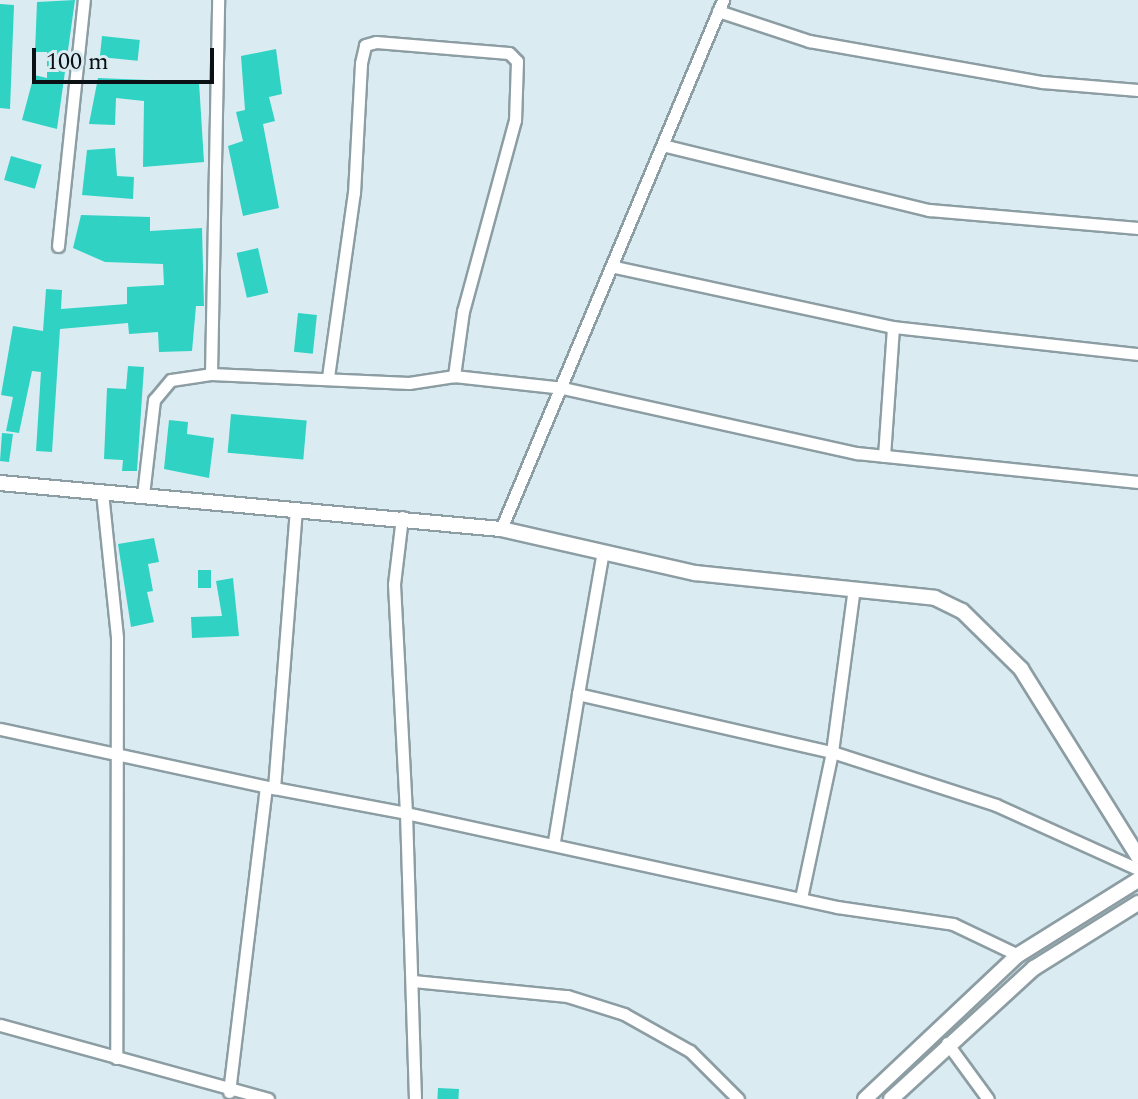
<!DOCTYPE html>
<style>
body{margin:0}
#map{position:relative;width:1138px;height:1099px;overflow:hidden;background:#daecf2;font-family:Spectral,serif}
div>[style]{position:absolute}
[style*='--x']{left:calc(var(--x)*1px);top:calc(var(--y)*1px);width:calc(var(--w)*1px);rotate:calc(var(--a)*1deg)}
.building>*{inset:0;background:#30d2c3;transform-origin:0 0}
.roads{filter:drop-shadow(2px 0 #8c9da3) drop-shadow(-2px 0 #8c9da3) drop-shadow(0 2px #8c9da3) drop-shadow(0 -2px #8c9da3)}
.minor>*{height:11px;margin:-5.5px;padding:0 5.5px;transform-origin:5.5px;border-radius:5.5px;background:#fff}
.tertiary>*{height:14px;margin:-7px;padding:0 7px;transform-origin:7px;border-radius:7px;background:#fff}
span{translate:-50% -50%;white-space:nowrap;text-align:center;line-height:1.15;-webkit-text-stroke:6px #daecf2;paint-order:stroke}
.scale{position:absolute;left:32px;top:48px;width:182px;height:36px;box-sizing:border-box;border:4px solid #0a1013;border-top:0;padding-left:10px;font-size:24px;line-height:28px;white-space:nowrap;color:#0a1013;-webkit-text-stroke:6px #daecf2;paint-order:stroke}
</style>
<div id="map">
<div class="building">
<div style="clip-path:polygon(75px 0,57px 129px,22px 120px,34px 75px,47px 78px,47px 52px,35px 52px,37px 2px)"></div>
<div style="clip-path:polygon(0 4px,14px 5px,10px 109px,0 108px)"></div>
<div style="left:102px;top:36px;width:38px;height:21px;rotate:6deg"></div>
<div style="clip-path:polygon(276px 49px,282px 94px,269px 97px,275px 121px,263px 124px,279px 208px,243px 216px,228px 146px,243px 141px,236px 112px,245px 110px,241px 56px)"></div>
<div style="clip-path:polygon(98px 78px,199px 82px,204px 162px,143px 167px,144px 101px,116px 98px,115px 125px,89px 124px)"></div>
<div style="clip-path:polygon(115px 148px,117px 176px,134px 177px,133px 199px,82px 195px,87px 150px)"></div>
<div style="left:11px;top:156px;width:32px;height:25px;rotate:16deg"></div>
<div style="clip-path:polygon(81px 215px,150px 217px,150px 231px,202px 228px,204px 306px,196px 306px,192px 351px,159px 352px,158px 332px,129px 334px,128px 323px,60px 329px,52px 452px,36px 451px,41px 372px,32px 371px,19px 433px,6px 431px,13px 397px,1px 395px,13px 326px,43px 331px,46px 289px,62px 290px,61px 309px,127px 304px,127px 287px,164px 285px,163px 264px,105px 262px,73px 248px)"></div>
<div style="left:258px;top:248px;width:46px;height:22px;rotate:77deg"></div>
<div style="left:298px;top:313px;width:19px;height:39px;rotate:6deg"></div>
<div style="clip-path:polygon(128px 366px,144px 367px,137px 471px,122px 471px,123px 460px,104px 459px,107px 388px,126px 389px)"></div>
<div style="left:231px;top:414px;width:76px;height:39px;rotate:5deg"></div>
<div style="clip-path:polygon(169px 420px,188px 422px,187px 434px,214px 438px,209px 478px,164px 469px)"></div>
<div style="clip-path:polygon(2px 433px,13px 434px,9px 462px,0 461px)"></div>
<div style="clip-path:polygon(154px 538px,159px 562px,148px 564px,153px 591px,147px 592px,154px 622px,131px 627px,118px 544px)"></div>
<div style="left:198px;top:570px;width:13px;height:18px"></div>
<div style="clip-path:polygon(233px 578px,239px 636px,192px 638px,191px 617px,222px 616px,216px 581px)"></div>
<div style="left:438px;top:1088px;width:21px;height:11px;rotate:3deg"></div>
</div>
<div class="roads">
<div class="minor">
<div style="--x:718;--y:11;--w:96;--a:18.2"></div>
<div style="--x:809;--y:41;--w:237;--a:10"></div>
<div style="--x:1042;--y:82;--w:96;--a:4.8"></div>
<div style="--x:666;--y:146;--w:271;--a:13.7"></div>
<div style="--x:929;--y:210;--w:210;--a:4.9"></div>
<div style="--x:58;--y:246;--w:247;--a:-84"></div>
<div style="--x:615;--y:267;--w:284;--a:12.2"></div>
<div style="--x:893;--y:327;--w:246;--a:6.3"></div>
<div style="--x:211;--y:374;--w:374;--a:-88.9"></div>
<div style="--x:328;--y:377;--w:186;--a:-82"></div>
<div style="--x:354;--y:193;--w:130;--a:-86.9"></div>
<div style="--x:361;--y:63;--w:18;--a:-77"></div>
<div style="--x:365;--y:45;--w:11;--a:-15"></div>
<div style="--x:376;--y:42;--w:133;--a:4.7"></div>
<div style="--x:509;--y:53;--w:11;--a:45"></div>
<div style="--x:517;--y:61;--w:59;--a:91.9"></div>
<div style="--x:515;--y:120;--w:198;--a:105.2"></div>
<div style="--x:463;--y:311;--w:66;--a:97.9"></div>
<div style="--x:884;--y:456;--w:129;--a:-86"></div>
<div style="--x:102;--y:492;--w:147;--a:84.1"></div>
<div style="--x:117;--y:638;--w:420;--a:90.1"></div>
<div style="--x:143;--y:495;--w:96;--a:-83.4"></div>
<div style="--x:154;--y:400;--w:26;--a:-50"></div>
<div style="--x:171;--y:380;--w:40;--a:-8.5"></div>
<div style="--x:211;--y:374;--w:198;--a:2.6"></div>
<div style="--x:409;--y:383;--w:46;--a:-8.8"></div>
<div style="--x:454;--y:376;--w:110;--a:6.3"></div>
<div style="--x:563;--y:388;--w:301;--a:12.5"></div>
<div style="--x:857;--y:453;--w:282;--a:5.9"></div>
<div style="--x:402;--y:517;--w:67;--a:96.8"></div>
<div style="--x:394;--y:584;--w:229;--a:87"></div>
<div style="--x:406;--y:813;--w:441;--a:12.3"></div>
<div style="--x:837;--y:907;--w:117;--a:8.3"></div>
<div style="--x:953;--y:924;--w:72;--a:25.5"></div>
<div style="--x:501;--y:529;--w:574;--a:-67.23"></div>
<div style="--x:578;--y:694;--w:140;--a:-80.1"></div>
<div style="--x:0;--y:729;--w:280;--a:12.2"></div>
<div style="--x:274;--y:788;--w:278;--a:-85.5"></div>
<div style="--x:274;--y:788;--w:134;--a:10.7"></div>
<div style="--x:406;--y:813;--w:286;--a:88.2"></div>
<div style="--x:554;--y:841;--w:149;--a:-80.7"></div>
<div style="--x:578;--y:694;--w:261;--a:12.9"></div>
<div style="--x:832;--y:752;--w:165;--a:-82.4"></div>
<div style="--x:801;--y:898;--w:149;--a:-78"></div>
<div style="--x:832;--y:752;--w:172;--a:17.9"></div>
<div style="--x:996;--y:805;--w:156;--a:24.3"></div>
<div style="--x:413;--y:981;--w:155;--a:5.6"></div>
<div style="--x:567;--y:996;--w:60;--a:17.5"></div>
<div style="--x:624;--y:1014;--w:76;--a:29.3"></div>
<div style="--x:690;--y:1051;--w:68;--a:45"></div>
<div style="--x:0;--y:1025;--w:278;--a:15.4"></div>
<div style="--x:947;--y:1043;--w:69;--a:53.8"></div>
<div style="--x:229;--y:1092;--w:307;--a:-83.1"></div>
</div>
<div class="tertiary">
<div style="--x:0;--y:483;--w:503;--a:5.25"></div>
<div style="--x:501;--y:529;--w:199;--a:12.8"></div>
<div style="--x:695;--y:573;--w:241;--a:5.9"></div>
<div style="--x:935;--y:598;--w:30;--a:26"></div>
<div style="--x:962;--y:611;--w:83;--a:44.5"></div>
<div style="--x:1021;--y:669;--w:221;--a:58"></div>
<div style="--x:865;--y:1099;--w:210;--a:-43.3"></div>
<div style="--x:1018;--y:955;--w:142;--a:-32"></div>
<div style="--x:891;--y:1099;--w:194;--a:-42.5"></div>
<div style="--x:1034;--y:968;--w:123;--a:-32"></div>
</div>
</div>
<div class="scale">100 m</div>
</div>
